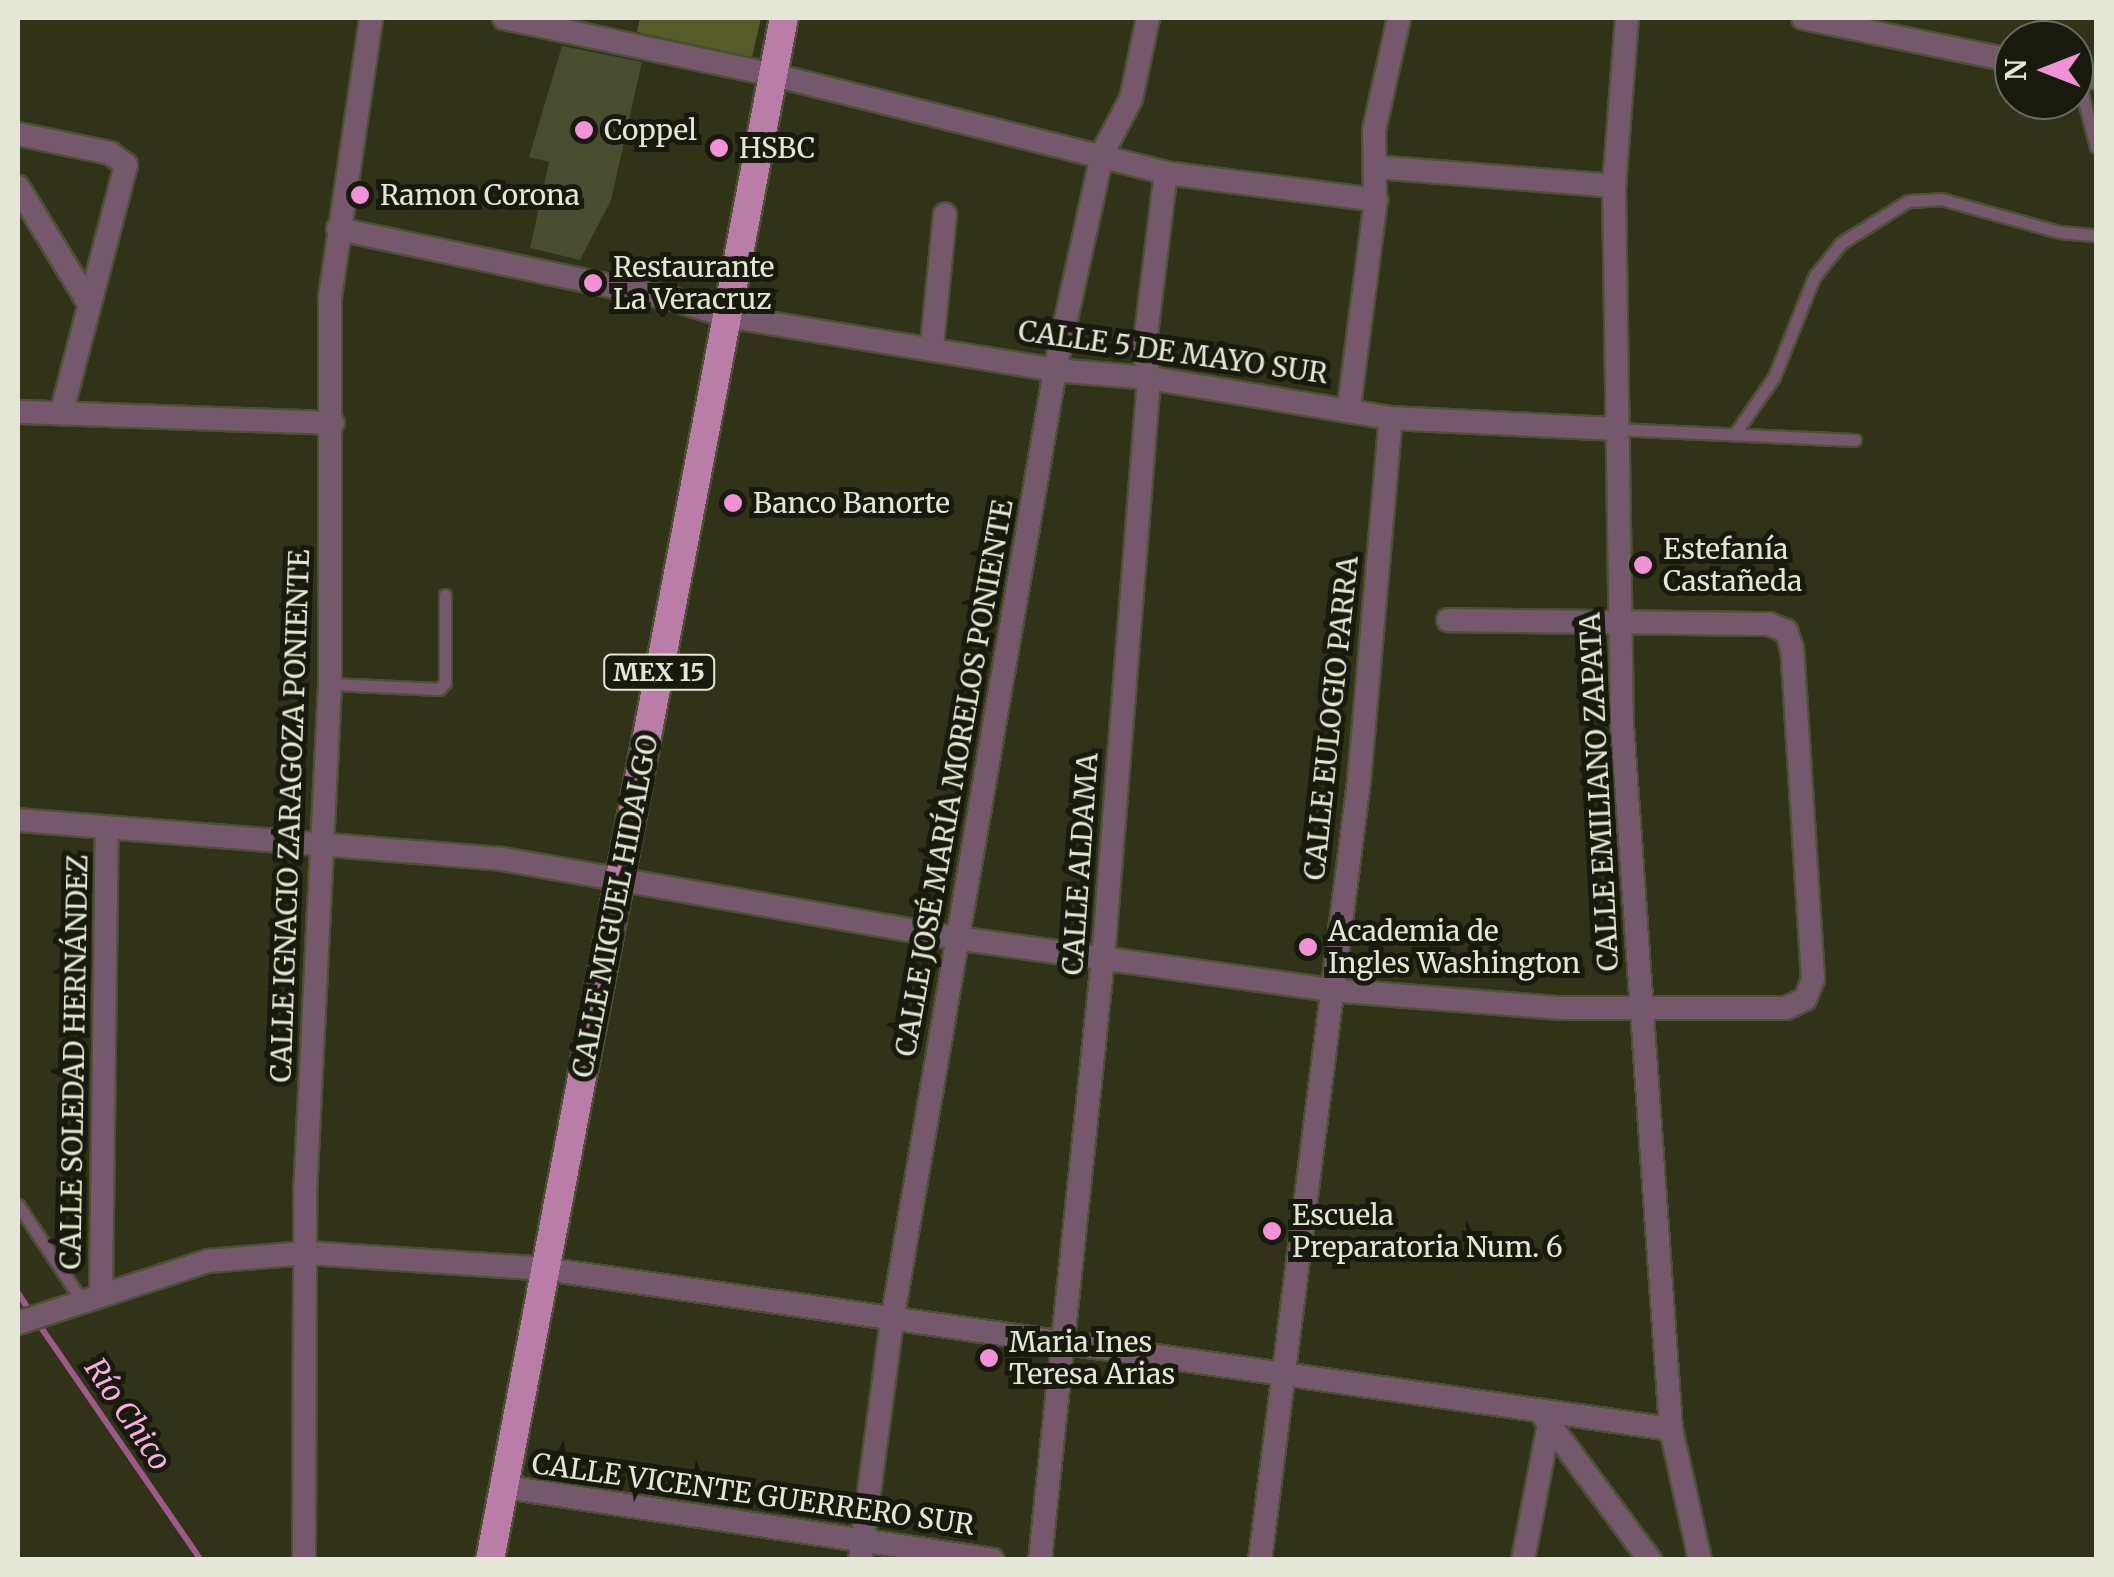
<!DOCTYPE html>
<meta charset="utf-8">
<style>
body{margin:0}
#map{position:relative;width:2114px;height:1577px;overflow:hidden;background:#303318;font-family:Merriweather,serif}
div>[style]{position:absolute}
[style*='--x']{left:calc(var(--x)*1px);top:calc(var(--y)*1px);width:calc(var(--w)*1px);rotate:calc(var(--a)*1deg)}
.green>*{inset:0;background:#565b2a}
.stream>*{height:6px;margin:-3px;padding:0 3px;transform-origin:3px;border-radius:3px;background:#9d598a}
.building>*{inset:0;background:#494d30}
.roads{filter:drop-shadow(2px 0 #4d5036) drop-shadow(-2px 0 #4d5036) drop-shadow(0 2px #4d5036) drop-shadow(0 -2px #4d5036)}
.service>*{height:11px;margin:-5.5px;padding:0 5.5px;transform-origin:5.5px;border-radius:5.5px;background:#76586c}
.minor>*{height:22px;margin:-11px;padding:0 11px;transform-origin:11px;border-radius:11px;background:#76586c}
.primary>*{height:28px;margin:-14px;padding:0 14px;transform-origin:14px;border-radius:14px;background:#b97da7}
.dots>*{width:28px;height:28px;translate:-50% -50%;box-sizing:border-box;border:5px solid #181a0e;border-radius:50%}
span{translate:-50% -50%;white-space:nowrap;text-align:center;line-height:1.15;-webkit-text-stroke:10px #181a0e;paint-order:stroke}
.shield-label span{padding:2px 8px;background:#181a0e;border:2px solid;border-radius:8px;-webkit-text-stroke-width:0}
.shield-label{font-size:25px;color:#e5e7d6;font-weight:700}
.poi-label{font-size:28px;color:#e5e7d6}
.left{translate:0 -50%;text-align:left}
.street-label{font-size:28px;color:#e5e7d6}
.water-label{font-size:30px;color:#faade2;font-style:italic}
.frame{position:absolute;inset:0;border:20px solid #e5e7d6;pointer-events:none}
.north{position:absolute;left:1994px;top:20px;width:100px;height:100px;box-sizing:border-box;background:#181a0e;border:2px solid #6a6c5e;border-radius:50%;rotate:270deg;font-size:28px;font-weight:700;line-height:40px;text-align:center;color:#e5e7d6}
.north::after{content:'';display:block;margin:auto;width:35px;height:45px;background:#f291d6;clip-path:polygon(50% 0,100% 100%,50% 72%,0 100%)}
</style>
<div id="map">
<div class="green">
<div style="clip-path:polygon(640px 18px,761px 18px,752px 57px,637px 32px)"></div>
</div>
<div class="stream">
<div style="--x:18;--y:1293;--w:24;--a:57"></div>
<div style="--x:38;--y:1323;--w:288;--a:55.5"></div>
</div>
<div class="building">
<div style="clip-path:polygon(562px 46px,642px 62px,611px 200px,580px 260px,530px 248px,549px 162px,529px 157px)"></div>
</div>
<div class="roads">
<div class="service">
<div style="--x:2077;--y:74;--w:75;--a:75.4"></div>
<div style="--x:1615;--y:429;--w:240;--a:2.6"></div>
<div style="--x:1736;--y:432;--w:67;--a:-55.4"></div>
<div style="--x:1774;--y:377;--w:108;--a:-68.2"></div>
<div style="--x:1814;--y:277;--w:43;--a:-51.5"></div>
<div style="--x:1841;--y:243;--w:79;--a:-32.1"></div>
<div style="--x:1908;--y:201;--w:33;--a:-3"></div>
<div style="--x:1941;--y:199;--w:123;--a:15.6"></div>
<div style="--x:2059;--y:232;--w:37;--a:5"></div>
<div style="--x:330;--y:684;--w:109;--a:2.6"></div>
<div style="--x:439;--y:689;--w:8;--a:-45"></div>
<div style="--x:445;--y:683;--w:88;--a:-90"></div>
<div style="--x:18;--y:1205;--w:115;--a:56.3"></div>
</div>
<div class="minor">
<div style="--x:504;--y:18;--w:276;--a:11.9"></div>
<div style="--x:774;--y:75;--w:404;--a:14"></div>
<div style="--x:1166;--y:173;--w:212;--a:7.3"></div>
<div style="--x:1627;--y:18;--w:169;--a:94.4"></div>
<div style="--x:1614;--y:186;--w:537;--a:89.15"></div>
<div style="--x:1622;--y:723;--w:708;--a:86.03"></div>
<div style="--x:1671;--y:1429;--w:134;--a:77.5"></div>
<div style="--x:1803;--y:18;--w:215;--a:11.5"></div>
<div style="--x:2074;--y:73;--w:23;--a:13"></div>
<div style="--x:18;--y:134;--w:94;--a:11.7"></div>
<div style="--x:110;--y:153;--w:20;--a:37"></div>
<div style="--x:126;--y:165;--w:257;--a:104.6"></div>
<div style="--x:1375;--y:167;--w:240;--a:4.5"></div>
<div style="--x:18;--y:187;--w:132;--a:58.6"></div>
<div style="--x:338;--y:229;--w:342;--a:11.8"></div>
<div style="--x:673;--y:299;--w:56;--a:17.8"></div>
<div style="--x:726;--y:316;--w:333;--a:9.3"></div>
<div style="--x:1055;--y:370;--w:94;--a:4.9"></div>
<div style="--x:1149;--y:378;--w:245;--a:9.4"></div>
<div style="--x:1391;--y:418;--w:222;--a:2.8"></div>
<div style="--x:932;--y:345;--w:131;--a:-84.3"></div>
<div style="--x:1349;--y:407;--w:202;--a:-82.6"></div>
<div style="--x:1375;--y:207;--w:77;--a:-90.7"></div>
<div style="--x:1374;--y:130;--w:115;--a:-77.4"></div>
<div style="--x:18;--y:412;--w:315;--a:2"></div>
<div style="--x:18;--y:820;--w:486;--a:4.6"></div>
<div style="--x:502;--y:859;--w:461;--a:9.9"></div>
<div style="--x:956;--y:938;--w:378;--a:7.9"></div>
<div style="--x:1330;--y:990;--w:231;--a:4.5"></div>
<div style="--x:1560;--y:1008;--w:226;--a:0"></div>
<div style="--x:1786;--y:1008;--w:21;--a:-25"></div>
<div style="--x:1805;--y:999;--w:22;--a:-68"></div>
<div style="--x:1813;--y:979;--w:331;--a:-93.6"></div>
<div style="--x:1792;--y:649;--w:19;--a:-108"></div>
<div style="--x:1786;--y:631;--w:18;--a:-158"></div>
<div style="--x:1769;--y:624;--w:321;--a:-179.3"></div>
<div style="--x:101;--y:1294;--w:462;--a:-89.3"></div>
<div style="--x:18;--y:1323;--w:200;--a:-18.1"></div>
<div style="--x:208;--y:1261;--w:99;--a:-4.6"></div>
<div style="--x:307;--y:1253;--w:239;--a:3.8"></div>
<div style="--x:545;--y:1269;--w:1137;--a:8.09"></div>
<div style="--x:1539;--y:1410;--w:187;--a:53.5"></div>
<div style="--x:505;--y:1487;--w:493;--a:8.5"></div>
<div style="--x:304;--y:1560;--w:366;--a:-89.8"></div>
<div style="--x:305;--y:1194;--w:511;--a:-87.19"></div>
<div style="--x:330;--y:684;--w:387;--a:-90"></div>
<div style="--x:330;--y:297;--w:282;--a:-81.6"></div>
<div style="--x:860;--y:1560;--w:241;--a:-82.4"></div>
<div style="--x:892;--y:1321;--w:965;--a:-80.27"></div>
<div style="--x:1055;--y:370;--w:221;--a:-77.7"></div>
<div style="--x:1102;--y:154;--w:62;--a:-62.2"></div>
<div style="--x:1131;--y:99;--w:83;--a:-78.1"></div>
<div style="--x:1040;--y:1560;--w:604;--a:-84.02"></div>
<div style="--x:1103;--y:959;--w:583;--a:-85.47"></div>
<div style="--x:1149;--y:378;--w:27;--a:-100"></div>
<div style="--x:1144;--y:351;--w:179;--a:-83"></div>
<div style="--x:1260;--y:1560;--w:785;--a:-82.76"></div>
<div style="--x:1359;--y:781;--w:364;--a:-85"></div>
<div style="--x:1523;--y:1560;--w:138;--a:-79.2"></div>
</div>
<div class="primary">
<div style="--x:490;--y:1560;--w:1570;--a:-79.21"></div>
</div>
</div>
<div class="dots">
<div style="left:584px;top:130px;background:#f291d6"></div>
<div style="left:719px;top:148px;background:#f291d6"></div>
<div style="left:360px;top:195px;background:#f291d6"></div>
<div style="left:593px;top:283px;background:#f291d6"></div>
<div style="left:733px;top:503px;background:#f291d6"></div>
<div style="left:1643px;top:565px;background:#f291d6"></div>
<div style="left:1308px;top:947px;background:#f291d6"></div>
<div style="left:1272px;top:1231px;background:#f291d6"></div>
<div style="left:989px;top:1358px;background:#f291d6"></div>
</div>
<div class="shield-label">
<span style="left:659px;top:672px">MEX 15</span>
</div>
<div class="poi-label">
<span class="left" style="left:604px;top:130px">Coppel</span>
<span class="left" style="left:739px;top:148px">HSBC</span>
<span class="left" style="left:380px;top:195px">Ramon Corona</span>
<span class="left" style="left:613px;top:283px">Restaurante<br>La Veracruz</span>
<span class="left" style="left:753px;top:503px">Banco Banorte</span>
<span class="left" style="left:1663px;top:565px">Estefanía<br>Castañeda</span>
<span class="left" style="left:1328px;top:947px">Academia de<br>Ingles Washington</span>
<span class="left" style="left:1292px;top:1231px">Escuela<br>Preparatoria Num. 6</span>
<span class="left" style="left:1009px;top:1358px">Maria Ines<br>Teresa Arias</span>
</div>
<div class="street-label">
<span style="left:1173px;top:352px;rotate:8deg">CALLE 5 DE MAYO SUR</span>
<span style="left:1331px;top:718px;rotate:-84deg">CALLE EULOGIO PARRA</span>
<span style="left:954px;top:778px;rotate:-80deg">CALLE JOSÉ MARÍA MORELOS PONIENTE</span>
<span style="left:1599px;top:792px;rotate:-93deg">CALLE EMILIANO ZAPATA</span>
<span style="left:290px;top:816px;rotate:-88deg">CALLE IGNACIO ZARAGOZA PONIENTE</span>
<span style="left:1080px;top:864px;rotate:-86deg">CALLE ALDAMA</span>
<span style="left:615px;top:906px;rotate:-79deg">CALLE MIGUEL HIDALGO</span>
<span style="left:74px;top:1062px;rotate:-89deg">CALLE SOLEDAD HERNÁNDEZ</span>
<span style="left:753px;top:1494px;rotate:8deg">CALLE VICENTE GUERRERO SUR</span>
</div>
<div class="water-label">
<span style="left:128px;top:1414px;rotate:56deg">Río Chico</span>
</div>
<div class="frame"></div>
<div class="north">N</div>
</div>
